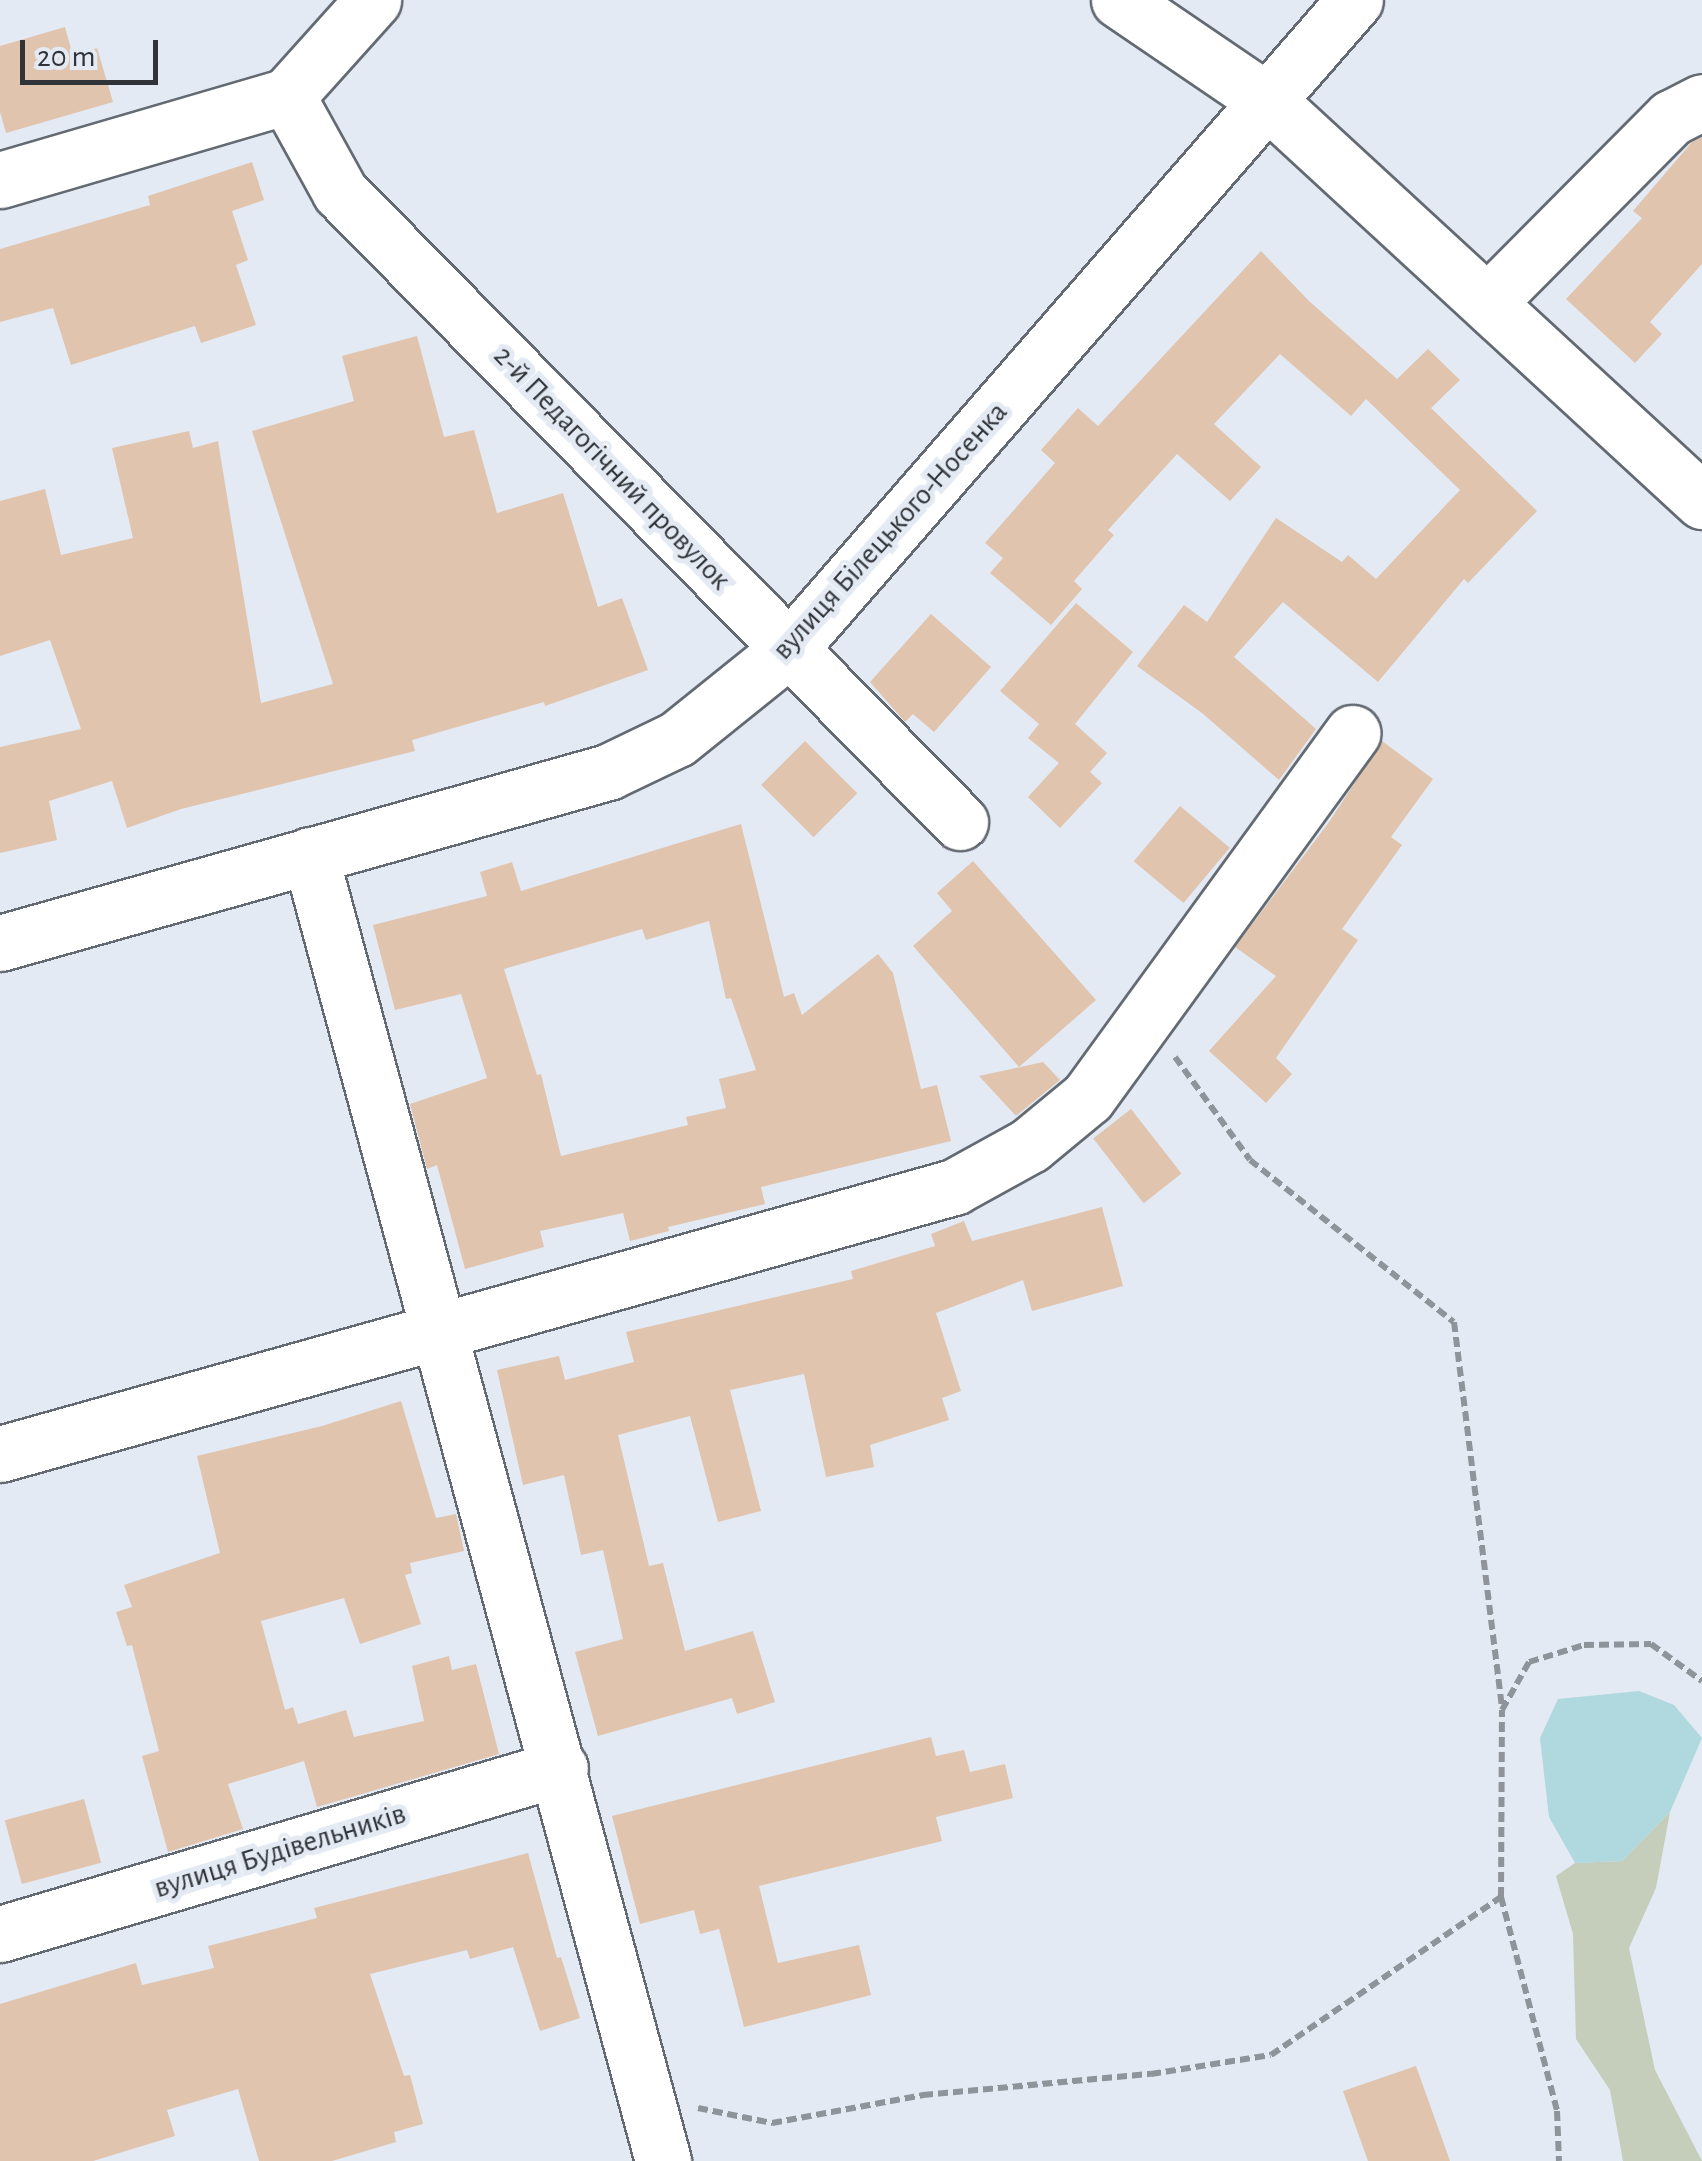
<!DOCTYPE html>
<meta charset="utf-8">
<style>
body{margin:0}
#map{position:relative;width:1702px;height:2161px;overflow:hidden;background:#e3eaf4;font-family:"Alegreya Sans",sans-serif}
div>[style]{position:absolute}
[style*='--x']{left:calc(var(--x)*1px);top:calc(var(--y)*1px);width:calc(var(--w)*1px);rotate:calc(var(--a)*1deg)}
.green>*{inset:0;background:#c5cdbb}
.water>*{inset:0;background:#b0d8df}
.building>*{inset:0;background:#e0c4ae;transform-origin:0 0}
.path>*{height:6px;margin-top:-3px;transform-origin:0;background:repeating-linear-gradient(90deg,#8f949b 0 10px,transparent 0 15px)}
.roads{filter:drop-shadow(2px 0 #636a72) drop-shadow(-2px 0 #636a72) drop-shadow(0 2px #636a72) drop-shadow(0 -2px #636a72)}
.street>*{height:55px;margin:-27.5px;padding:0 27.5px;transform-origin:27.5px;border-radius:27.5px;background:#fff}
span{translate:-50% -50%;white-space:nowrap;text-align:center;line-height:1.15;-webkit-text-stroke:10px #e3eaf4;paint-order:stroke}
.street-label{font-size:30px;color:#303337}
.scale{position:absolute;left:20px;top:40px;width:138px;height:45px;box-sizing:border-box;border:5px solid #303337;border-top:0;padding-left:12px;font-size:30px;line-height:35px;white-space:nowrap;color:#303337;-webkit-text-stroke:8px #e3eaf4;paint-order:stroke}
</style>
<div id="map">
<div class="green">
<div style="clip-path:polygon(1670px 1812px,1656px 1888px,1629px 1948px,1655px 2070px,1702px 2161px,1623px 2161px,1610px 2090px,1576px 2039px,1573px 1934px,1556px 1876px,1575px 1863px,1622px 1861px)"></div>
</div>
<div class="water">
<div style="clip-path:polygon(1639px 1691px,1674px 1705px,1702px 1738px,1670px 1812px,1622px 1861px,1575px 1863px,1549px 1817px,1540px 1738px,1558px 1699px)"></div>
</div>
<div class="building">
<div style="clip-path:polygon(65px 27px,73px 56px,97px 48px,113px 102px,6px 133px,0 112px,0 46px)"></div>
<div style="clip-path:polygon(1702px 137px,1702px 264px,1650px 322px,1662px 334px,1635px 363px,1566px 299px,1642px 218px,1633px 211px,1692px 142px)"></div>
<div style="clip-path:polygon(252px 162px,264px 200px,232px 211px,248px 260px,236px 265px,256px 325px,201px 343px,195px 326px,71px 365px,53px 308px,0 322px,0 249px,150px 205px,148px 196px)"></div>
<div style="clip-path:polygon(1261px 251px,1309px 301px,1397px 379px,1428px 349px,1460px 380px,1431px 408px,1537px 511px,1468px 583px,1464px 579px,1378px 682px,1283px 602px,1234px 657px,1316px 729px,1279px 780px,1202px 713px,1137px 666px,1184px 605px,1207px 622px,1276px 518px,1342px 562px,1348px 555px,1376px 579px,1460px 490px,1366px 399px,1351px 416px,1280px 354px,1214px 424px,1261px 467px,1230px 501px,1177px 454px,1108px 530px,1114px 535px,1074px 581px,1082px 589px,1051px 625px,990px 573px,1003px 558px,985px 543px,1055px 463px,1041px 450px,1078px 408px,1098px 426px)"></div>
<div style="clip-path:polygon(417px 336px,444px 437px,474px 430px,497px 513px,563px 493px,598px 607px,622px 598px,648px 670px,545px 706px,544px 702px,412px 740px,415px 751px,181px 809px,127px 828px,112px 781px,49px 801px,57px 840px,0 853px,0 747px,81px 729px,50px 640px,0 656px,0 501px,45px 489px,61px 555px,133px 538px,112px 448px,189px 431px,193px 448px,218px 441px,261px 703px,333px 684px,252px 431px,354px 401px,342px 356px)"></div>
<div style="clip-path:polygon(1076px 603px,1133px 652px,1075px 724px,1107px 753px,1090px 772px,1102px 783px,1060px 828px,1028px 797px,1059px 763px,1028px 738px,1039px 724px,1000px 691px)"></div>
<div style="clip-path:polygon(931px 614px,991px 667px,934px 732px,913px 714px,905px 722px,870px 682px)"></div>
<div style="left:805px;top:741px;width:74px;height:62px;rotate:45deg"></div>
<div style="clip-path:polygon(1382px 741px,1433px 779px,1391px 837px,1402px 845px,1342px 929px,1358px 940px,1276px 1058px,1292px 1074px,1266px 1103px,1209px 1051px,1276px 976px,1235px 947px,1329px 822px)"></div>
<div style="left:1180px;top:806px;width:65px;height:72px;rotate:40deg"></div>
<div style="clip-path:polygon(evenodd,741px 824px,784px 997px,794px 993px,802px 1015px,878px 954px,893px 973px,921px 1089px,937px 1085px,951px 1141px,761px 1187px,765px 1204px,668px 1227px,669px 1231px,630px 1241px,623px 1213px,540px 1231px,544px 1247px,465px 1269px,437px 1165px,427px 1169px,410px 1104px,487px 1078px,461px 994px,395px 1010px,373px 925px,487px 896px,480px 872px,512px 862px,521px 891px,741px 824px,709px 921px,726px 999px,731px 998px,756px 1070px,719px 1079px,726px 1108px,686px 1117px,688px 1125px,561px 1156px,541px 1074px,537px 1075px,504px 969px,642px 929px,646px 940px,709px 921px)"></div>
<div style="clip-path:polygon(973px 861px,1096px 1000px,1019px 1067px,913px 946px,952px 911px,937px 893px)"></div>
<div style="clip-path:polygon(1043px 1062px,1060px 1080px,1016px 1116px,979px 1076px)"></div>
<div style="left:1131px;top:1109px;width:82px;height:48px;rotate:52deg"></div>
<div style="clip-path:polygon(1102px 1207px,1123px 1286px,1032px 1311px,1023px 1280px,936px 1313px,961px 1391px,942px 1398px,949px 1420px,870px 1445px,874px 1467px,826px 1477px,804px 1374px,730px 1390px,761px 1511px,718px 1522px,690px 1416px,618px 1435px,649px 1566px,663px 1563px,685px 1651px,753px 1631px,775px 1702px,737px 1714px,732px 1698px,598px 1736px,575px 1652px,623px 1639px,603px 1550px,581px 1555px,564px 1475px,523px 1485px,497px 1370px,559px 1356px,565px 1380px,634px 1362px,626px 1332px,853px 1279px,851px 1271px,935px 1246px,931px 1234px,964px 1221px,972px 1241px)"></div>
<div style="clip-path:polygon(401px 1401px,436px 1518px,456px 1514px,464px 1551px,410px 1563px,412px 1573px,405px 1575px,421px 1624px,360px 1644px,344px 1598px,261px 1621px,285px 1710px,293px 1707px,298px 1724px,346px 1710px,354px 1737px,424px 1721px,412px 1666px,449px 1656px,452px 1670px,476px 1664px,499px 1754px,317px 1807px,304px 1761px,228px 1784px,243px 1829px,168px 1852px,142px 1756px,159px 1751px,132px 1645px,127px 1646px,116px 1612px,132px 1607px,124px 1585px,220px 1553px,197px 1456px,322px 1426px)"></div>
<div style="clip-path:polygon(931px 1737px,936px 1756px,964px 1750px,970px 1772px,1005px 1764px,1013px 1798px,936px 1817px,942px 1841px,759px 1886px,778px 1963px,859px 1945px,871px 1995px,744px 2027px,719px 1929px,700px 1934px,694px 1910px,640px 1924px,612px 1816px)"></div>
<div style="left:84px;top:1799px;width:66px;height:82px;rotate:75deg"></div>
<div style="clip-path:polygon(528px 1853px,557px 1958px,561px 1957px,580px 2018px,540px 2031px,513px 1947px,470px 1959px,467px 1950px,370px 1974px,404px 2076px,410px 2075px,423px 2124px,394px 2132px,396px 2142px,332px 2161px,259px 2161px,238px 2089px,167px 2110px,175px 2136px,93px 2161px,0 2161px,0 2004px,136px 1963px,142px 1985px,214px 1968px,208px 1946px,317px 1918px,314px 1908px)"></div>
<div style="clip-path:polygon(1416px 2066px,1450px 2161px,1368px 2161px,1343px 2091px)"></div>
</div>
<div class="path">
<div style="--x:1175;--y:1057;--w:127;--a:53.9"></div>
<div style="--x:1250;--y:1160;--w:260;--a:38.5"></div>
<div style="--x:1454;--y:1322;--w:389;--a:82.9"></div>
<div style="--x:1501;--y:1897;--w:221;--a:75.3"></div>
<div style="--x:1557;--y:2111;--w:50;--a:87.7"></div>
<div style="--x:698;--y:2108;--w:76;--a:11.5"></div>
<div style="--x:772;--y:2123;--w:154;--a:-10.5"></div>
<div style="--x:923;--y:2095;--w:229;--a:-5.3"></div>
<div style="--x:1151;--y:2074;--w:121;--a:-9"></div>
<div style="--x:1271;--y:2055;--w:279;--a:-34.5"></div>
<div style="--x:1501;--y:1897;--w:187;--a:-89.7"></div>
<div style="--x:1502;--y:1710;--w:55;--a:-60.6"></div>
<div style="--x:1529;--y:1662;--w:58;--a:-17.2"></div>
<div style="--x:1584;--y:1645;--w:67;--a:-0.9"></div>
<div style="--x:1651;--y:1644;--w:63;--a:36"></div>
</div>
<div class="roads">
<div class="street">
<div style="--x:1119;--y:0;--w:181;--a:34.2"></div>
<div style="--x:1269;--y:102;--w:589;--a:42.66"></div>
<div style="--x:287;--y:96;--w:110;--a:61.1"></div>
<div style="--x:340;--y:192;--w:884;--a:45.46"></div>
<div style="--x:0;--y:180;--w:299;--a:-16.3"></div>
<div style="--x:287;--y:96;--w:129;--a:-48.1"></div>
<div style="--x:1488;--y:302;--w:260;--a:-45.2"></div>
<div style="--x:1671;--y:118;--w:35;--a:-27"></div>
<div style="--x:310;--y:855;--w:1353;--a:74.87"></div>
<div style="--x:0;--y:943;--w:632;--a:-15.71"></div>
<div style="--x:608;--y:772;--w:76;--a:-25.6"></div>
<div style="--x:677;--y:739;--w:144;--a:-38.8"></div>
<div style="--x:789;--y:649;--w:861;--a:-48.91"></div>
<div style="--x:0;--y:1454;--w:991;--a:-15.64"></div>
<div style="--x:954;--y:1187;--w:87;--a:-28.9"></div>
<div style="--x:1030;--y:1145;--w:75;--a:-39.6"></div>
<div style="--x:1088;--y:1097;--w:450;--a:-54"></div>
<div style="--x:0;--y:1934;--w:584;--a:-16.51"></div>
</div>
</div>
<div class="street-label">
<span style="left:612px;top:468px;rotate:46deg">2-й Педагогічний провулок</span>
<span style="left:890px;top:531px;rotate:-48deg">вулиця Білецького-Носенка</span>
<span style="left:280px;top:1851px;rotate:-17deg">вулиця Будівельників</span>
</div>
<div class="scale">20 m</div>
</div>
